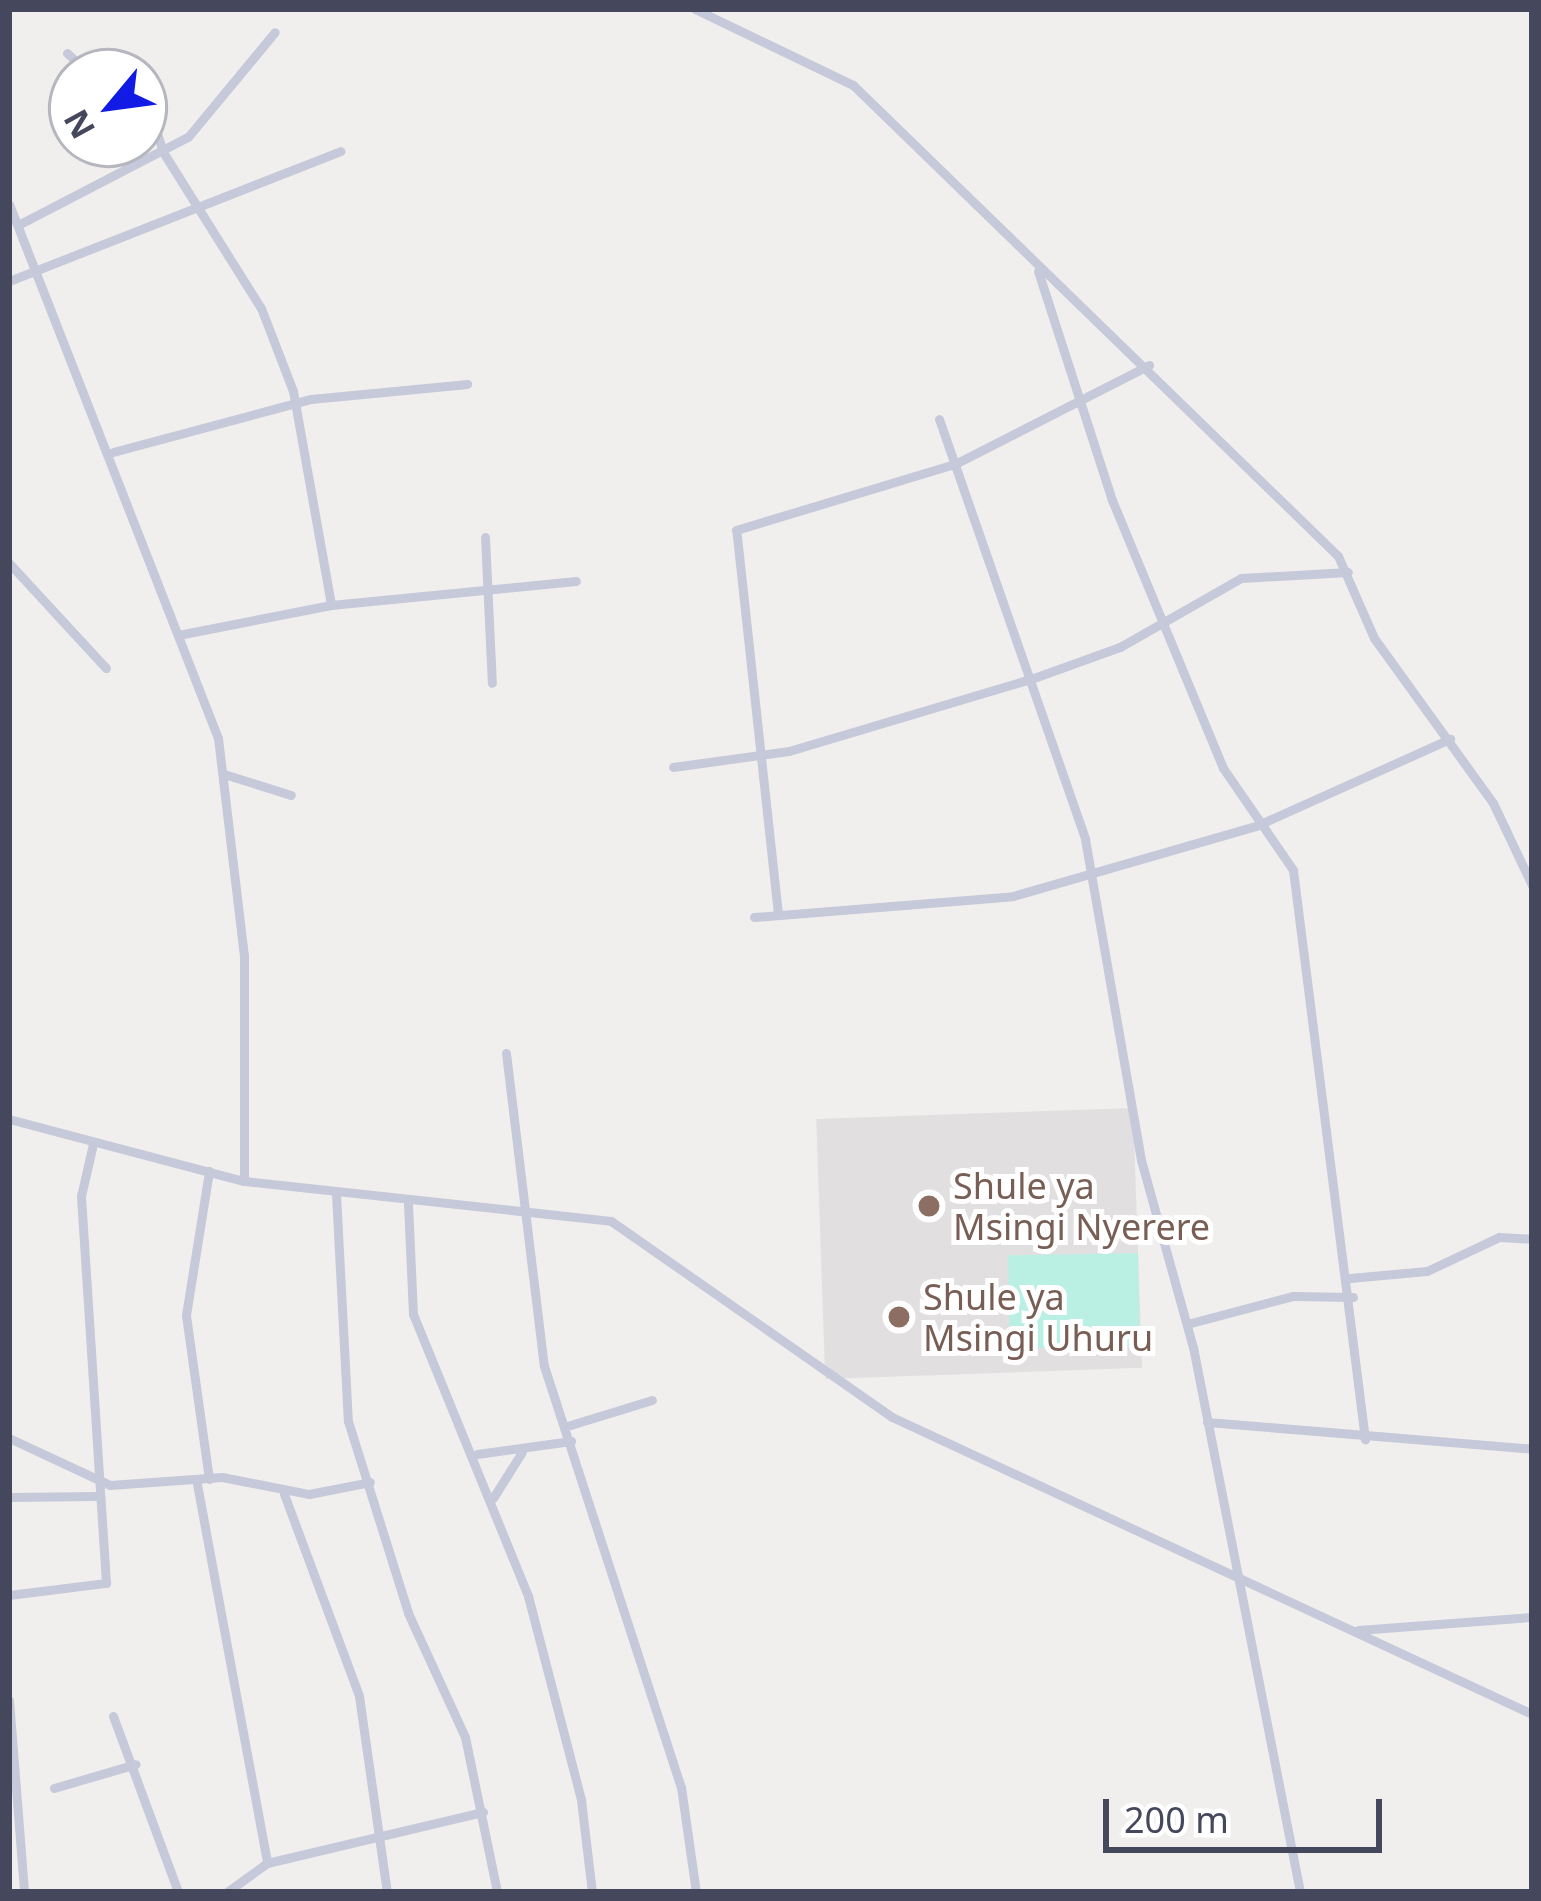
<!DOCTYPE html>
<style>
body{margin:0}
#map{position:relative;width:1541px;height:1901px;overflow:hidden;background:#f1efee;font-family:"Noto Sans",sans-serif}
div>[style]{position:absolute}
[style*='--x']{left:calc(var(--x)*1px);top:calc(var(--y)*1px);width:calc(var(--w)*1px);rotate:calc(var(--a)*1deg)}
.education>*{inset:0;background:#e2dfe0;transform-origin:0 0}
.green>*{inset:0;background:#baf0e4;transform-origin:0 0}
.minor>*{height:9px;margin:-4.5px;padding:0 4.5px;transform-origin:4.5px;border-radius:4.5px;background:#c6c9d9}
.dots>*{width:33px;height:33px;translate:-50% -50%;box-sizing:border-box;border:6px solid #fff;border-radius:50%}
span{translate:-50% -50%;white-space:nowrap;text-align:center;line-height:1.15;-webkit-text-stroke:10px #fff;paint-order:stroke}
.education-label{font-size:36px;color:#785e54}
.left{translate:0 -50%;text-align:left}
.frame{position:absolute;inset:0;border:12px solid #45485c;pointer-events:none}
.north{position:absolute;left:48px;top:48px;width:120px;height:120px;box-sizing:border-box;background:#fff;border:3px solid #b5b6be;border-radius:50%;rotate:241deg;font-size:33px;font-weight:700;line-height:48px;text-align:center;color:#45485c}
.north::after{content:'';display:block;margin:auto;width:42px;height:54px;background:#121be6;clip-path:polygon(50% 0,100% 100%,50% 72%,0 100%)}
.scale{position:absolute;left:1103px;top:1799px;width:279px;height:54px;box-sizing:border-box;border:6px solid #45485c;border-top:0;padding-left:15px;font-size:36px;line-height:42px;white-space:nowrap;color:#45485c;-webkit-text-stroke:9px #fff;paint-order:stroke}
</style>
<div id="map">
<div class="education">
<div style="left:1133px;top:1108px;width:260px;height:317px;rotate:88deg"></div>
</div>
<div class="green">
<div style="left:1138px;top:1253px;width:93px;height:130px;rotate:89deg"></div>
</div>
<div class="minor">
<div style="--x:695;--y:9;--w:175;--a:25.7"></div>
<div style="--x:853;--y:85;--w:676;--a:44.16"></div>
<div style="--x:1338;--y:556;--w:90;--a:66.3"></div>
<div style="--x:1374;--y:638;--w:203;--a:54.2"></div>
<div style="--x:1493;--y:803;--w:91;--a:64.6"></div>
<div style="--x:67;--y:53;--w:28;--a:42"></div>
<div style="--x:144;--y:92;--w:63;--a:72.4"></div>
<div style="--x:163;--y:152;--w:184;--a:57.9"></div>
<div style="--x:261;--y:308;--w:89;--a:68.9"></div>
<div style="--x:293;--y:391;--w:217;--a:79.9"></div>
<div style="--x:9;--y:204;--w:573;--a:68.63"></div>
<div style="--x:218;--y:738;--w:219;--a:83.2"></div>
<div style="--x:244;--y:955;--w:226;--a:90"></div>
<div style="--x:18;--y:225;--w:191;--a:-27.4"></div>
<div style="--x:188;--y:137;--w:136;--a:-50.4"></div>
<div style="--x:1038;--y:271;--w:241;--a:72.1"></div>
<div style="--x:1112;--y:500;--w:290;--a:67.5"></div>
<div style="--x:1223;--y:768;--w:124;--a:55.5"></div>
<div style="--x:1293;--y:870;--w:574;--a:82.79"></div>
<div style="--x:9;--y:281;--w:356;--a:-21.4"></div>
<div style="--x:939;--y:419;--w:445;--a:70.8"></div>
<div style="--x:1085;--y:839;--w:326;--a:80.1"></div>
<div style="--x:1141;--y:1160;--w:194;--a:74.5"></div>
<div style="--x:1193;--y:1347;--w:555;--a:78.89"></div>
<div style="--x:113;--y:452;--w:205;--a:-15"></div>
<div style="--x:311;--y:399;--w:157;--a:-5.5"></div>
<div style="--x:485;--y:537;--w:146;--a:87.3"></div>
<div style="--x:9;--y:563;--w:143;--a:47.3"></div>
<div style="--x:178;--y:635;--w:156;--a:-11.1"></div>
<div style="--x:331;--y:605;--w:246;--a:-5.6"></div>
<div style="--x:673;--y:767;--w:117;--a:-7.9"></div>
<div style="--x:789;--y:751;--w:252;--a:-16.6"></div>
<div style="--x:1031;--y:679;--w:95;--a:-19.8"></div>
<div style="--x:1120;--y:647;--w:139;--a:-29.7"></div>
<div style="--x:1241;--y:578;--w:107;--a:-3.2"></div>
<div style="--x:224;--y:774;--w:70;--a:17.4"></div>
<div style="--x:778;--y:914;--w:386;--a:-96.2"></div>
<div style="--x:736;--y:530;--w:229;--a:-16.8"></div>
<div style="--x:955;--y:464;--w:218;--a:-27"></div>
<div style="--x:754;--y:917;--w:260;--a:-4.6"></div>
<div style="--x:1013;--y:896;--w:253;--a:-16.1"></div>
<div style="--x:1256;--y:826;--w:213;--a:-24.2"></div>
<div style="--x:506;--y:1053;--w:315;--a:83.1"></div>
<div style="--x:544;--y:1366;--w:443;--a:72"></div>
<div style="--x:681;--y:1787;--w:106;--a:81.9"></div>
<div style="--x:9;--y:1119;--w:243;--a:14.8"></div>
<div style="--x:244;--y:1181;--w:369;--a:6.2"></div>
<div style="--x:611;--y:1221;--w:343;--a:34.9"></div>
<div style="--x:892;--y:1417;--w:706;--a:24.89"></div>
<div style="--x:336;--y:1194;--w:227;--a:87"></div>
<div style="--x:348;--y:1421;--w:201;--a:72.6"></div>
<div style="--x:408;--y:1613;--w:136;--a:65.3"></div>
<div style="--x:465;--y:1737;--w:158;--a:78.3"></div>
<div style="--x:408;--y:1204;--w:110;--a:87.4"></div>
<div style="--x:413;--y:1314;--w:305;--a:67.8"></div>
<div style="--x:528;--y:1596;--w:211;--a:75.4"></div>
<div style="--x:581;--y:1800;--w:93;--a:83.2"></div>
<div style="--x:1350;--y:1278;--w:77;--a:-5.2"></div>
<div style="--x:1427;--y:1271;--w:80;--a:-25.3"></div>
<div style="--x:1499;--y:1237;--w:33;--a:3"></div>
<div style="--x:1187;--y:1324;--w:110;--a:-14.8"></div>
<div style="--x:1293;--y:1296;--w:60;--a:1"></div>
<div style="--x:1207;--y:1422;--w:326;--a:4.7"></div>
<div style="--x:564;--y:1427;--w:92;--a:-17.1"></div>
<div style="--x:9;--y:1438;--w:111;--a:25"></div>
<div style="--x:110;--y:1485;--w:112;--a:-4.1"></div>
<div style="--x:222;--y:1477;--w:89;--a:11.1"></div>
<div style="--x:309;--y:1494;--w:62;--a:-11.1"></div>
<div style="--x:477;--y:1454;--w:95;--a:-7.9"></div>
<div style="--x:209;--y:1479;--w:166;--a:-98"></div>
<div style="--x:186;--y:1315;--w:146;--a:-80.9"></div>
<div style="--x:197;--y:1484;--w:385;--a:79.5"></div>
<div style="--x:284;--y:1494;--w:215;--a:69.6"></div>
<div style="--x:359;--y:1696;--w:198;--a:81.9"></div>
<div style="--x:9;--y:1497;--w:87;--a:-0.7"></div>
<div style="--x:493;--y:1498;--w:54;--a:-57.8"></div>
<div style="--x:9;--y:1595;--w:98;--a:-7.1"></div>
<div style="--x:106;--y:1583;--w:388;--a:-93.7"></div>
<div style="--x:81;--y:1196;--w:53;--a:-77"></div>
<div style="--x:1358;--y:1630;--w:174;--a:-4.3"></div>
<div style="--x:9;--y:1700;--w:193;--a:85.5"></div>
<div style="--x:113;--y:1716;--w:188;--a:69.7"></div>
<div style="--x:54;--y:1788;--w:85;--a:-16.3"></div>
<div style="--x:227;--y:1892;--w:49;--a:-35.9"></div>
<div style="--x:267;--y:1863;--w:222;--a:-13.3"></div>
</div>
<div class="dots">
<div style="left:929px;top:1206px;background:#8d6e63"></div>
<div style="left:899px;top:1317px;background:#8d6e63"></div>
</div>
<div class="education-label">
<span class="left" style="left:953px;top:1206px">Shule ya<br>Msingi Nyerere</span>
<span class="left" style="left:923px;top:1317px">Shule ya<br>Msingi Uhuru</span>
</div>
<div class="frame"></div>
<div class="north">N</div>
<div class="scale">200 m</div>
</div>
